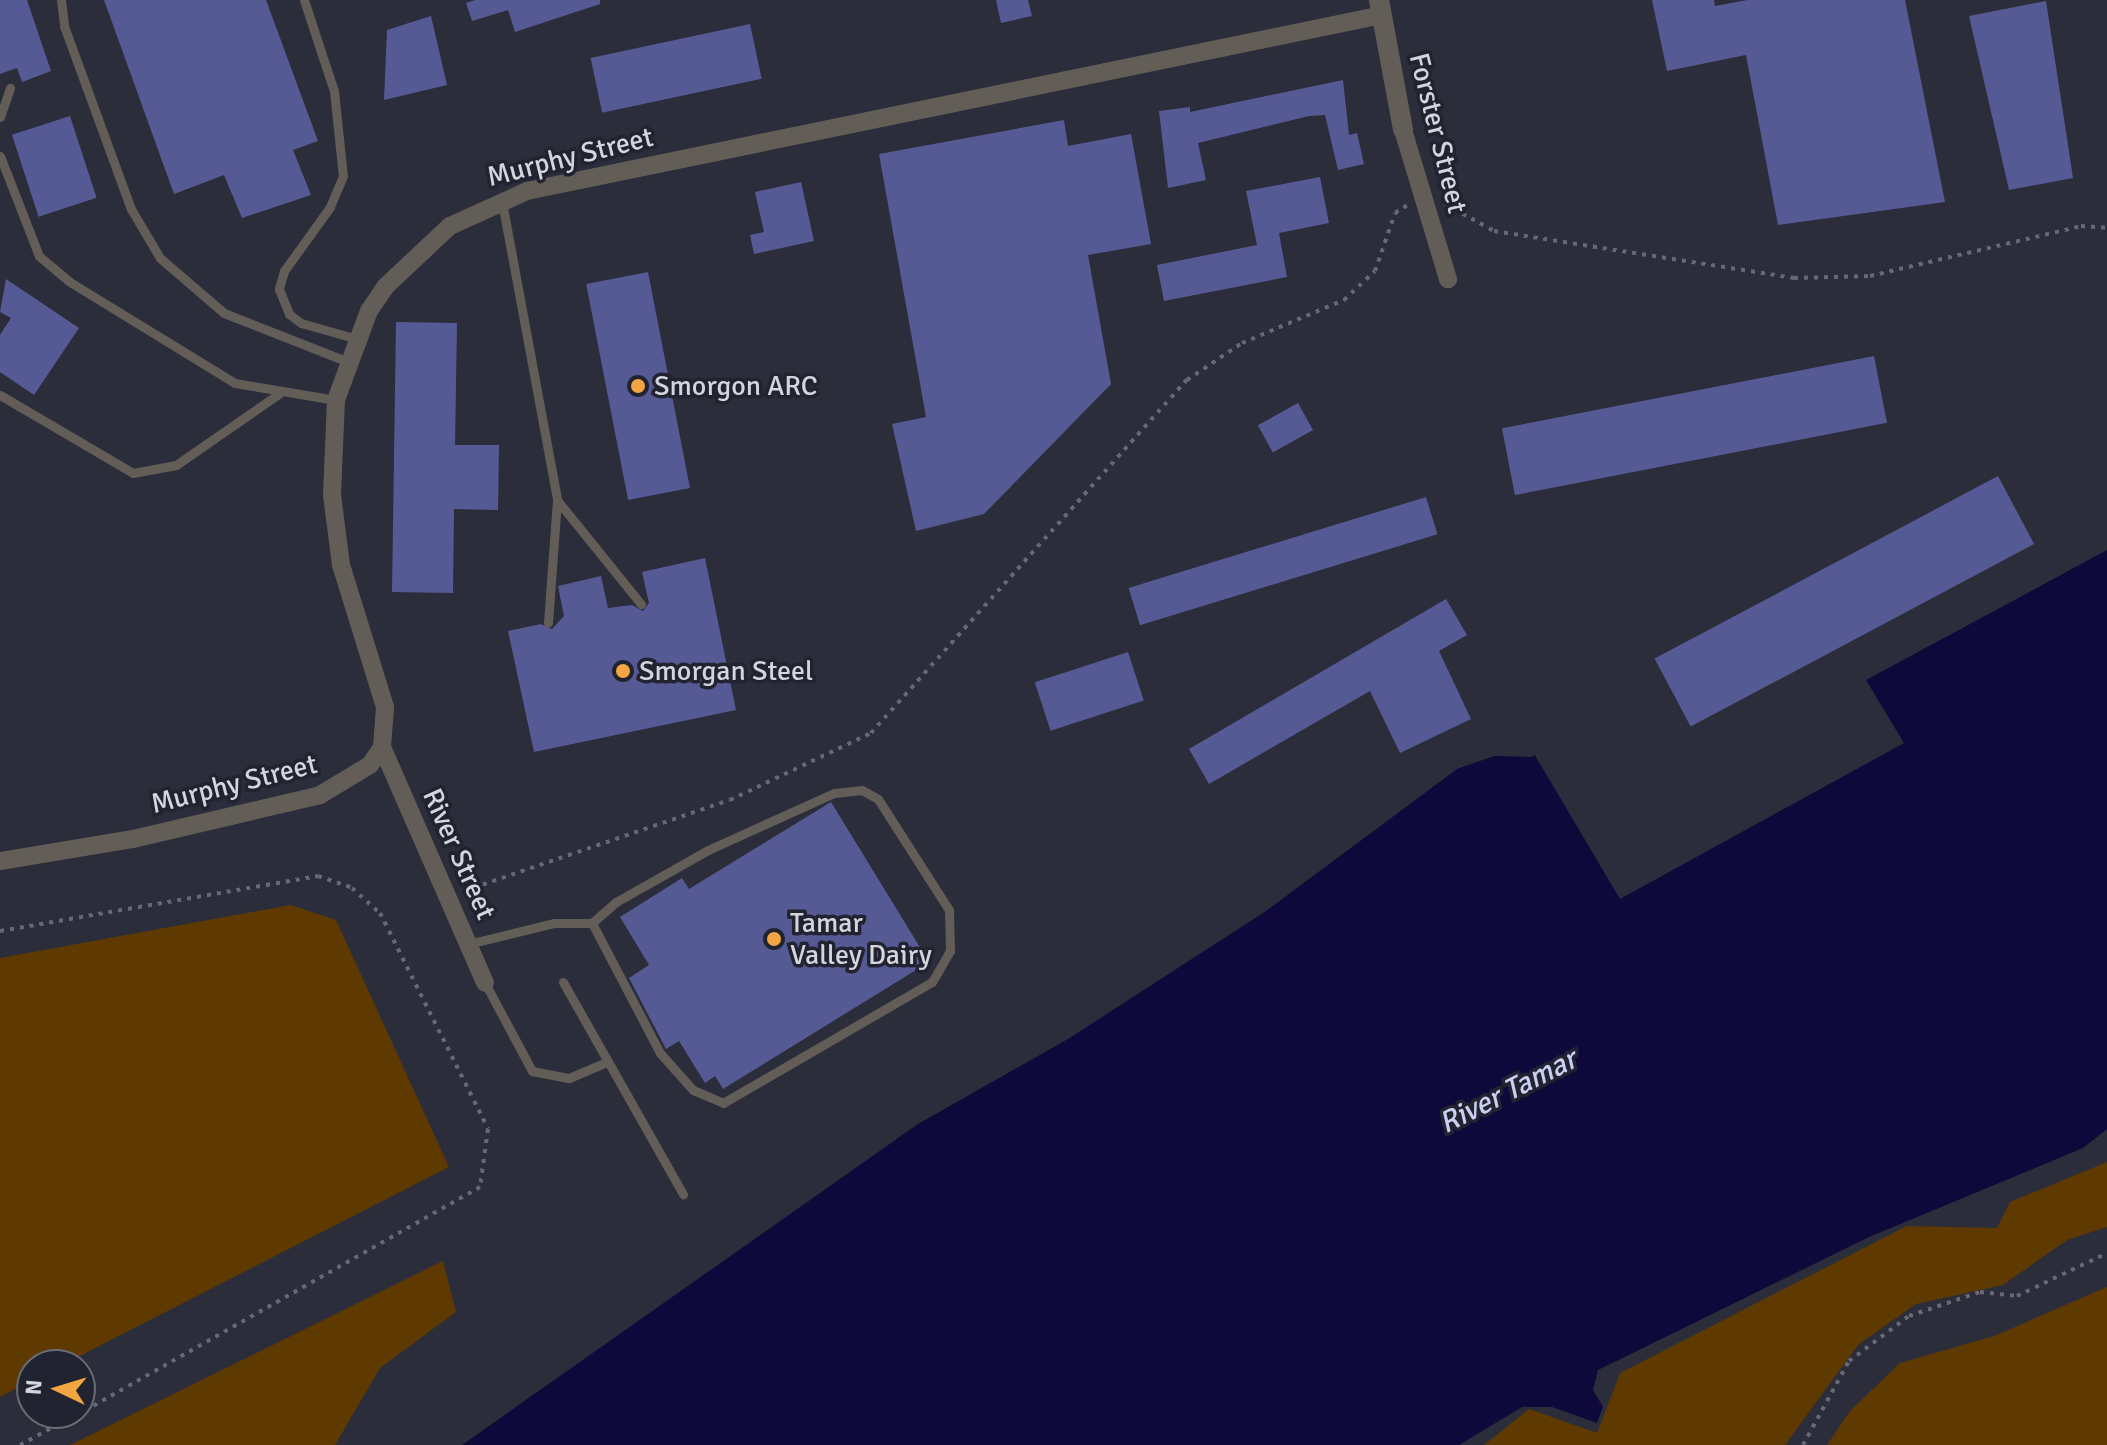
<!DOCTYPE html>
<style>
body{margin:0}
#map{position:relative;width:2107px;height:1445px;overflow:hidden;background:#2b2d3b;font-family:Signika,sans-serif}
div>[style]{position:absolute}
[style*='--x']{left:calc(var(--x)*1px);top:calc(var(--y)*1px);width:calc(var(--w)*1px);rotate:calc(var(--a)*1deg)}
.green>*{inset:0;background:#5f3a00}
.water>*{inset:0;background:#0f083b}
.pier>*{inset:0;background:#2b2d3b}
.building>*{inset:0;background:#565a94;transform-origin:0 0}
.path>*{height:4px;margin-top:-2px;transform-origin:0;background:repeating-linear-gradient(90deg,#666875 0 4px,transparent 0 10px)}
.service>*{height:9px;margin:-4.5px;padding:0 4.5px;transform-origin:4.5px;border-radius:4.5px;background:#635d58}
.minor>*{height:18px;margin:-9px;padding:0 9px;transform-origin:9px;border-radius:9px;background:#635d58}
.tertiary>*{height:20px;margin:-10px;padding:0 10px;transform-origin:10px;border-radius:10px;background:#635d58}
.dots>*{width:22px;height:22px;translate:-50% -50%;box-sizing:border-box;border:4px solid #222330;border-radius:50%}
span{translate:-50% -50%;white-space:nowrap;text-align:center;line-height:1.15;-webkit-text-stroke:7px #222330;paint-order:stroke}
.street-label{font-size:28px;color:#d4d6df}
.poi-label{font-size:28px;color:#d4d6df}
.left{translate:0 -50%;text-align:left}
.water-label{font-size:30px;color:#cbd0f3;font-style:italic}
.north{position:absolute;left:16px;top:1349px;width:80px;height:80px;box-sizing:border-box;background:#222330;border:2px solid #696b76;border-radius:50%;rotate:274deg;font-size:22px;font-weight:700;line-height:32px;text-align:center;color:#d4d6df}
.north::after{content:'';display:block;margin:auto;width:28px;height:36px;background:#f2a541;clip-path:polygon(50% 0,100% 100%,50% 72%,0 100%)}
</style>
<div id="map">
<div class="green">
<div style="clip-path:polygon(291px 905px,336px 920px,449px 1167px,62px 1365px,32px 1365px,32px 1380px,0 1397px,0 958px)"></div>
<div style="clip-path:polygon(2107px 1162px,2107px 1227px,2067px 1240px,2003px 1285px,1916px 1304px,1858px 1345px,1785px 1445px,1484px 1445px,1529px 1409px,1597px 1433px,1620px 1373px,1907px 1226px,1997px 1228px,2010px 1202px)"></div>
<div style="clip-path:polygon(443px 1261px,456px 1312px,380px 1368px,335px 1445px,70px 1445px)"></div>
<div style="clip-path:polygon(2107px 1287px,2107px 1445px,1827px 1445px,1850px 1411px,1900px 1363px,1994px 1336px)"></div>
</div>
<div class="water">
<div style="clip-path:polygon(2107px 455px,2107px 1129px,2083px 1148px,1869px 1237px,1598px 1370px,1593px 1390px,1603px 1407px,1597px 1423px,1552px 1407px,1522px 1407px,1459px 1445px,462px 1445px,918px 1124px,1068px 1039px,1266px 911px,1457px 769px,1494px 756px,1531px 757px,1859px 596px)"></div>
</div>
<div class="pier">
<div style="clip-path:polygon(2107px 451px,2107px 550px,1866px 680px,1904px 743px,1620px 899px,1533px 752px,1857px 592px)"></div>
</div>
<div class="building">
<div style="clip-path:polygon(0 0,27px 0,51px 71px,22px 82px,17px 68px,0 74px)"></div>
<div style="clip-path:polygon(104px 0,266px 0,318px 141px,293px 150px,311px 195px,242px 218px,224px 175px,174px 194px)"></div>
<div style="clip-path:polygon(475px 0,600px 0,600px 4px,515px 32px,508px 10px,472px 21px,466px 3px)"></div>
<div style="clip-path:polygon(996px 0,1028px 0,1032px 16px,1001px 23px)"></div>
<div style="clip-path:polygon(1652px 0,1714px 0,1715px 6px,1747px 0,1905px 0,1945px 202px,1778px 225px,1746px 55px,1667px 71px)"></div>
<div style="clip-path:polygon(2046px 1px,2073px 178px,2009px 190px,1969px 16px)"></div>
<div style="clip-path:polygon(431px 16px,447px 85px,384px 100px,387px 30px)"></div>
<div style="left:750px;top:24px;width:56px;height:163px;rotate:78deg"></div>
<div style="clip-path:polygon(1343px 80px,1349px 135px,1357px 133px,1364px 164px,1338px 170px,1325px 115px,1309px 116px,1198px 143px,1206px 180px,1168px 188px,1159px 111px,1190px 107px,1190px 112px)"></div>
<div style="left:70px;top:116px;width:86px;height:61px;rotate:72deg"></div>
<div style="clip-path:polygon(1064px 120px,1068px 146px,1131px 134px,1151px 244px,1088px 255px,1111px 384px,984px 514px,916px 531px,892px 424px,926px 417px,879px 154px)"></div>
<div style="clip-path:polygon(1320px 177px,1329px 223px,1279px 233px,1287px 277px,1164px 301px,1157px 265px,1257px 245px,1246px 191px)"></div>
<div style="clip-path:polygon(801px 182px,814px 241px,754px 254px,750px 235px,764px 232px,755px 192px)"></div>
<div style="left:648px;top:272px;width:220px;height:63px;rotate:79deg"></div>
<div style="clip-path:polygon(6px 279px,79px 328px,34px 395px,0 372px,0 335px,11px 318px,0 312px)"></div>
<div style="clip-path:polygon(396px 322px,457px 323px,455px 445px,499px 445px,498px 510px,454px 509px,453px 593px,392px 592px)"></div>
<div style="left:1874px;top:356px;width:68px;height:379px;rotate:79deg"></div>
<div style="left:1298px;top:403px;width:31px;height:46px;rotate:61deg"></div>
<div style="left:1998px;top:476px;width:77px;height:389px;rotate:62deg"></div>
<div style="left:1426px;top:497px;width:39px;height:311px;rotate:73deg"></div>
<div style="clip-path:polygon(705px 558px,736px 710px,534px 752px,508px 631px,541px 624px,552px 629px,564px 616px,558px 586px,601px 576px,608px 608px,632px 605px,643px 611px,649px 603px,642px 572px)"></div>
<div style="clip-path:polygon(1446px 599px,1467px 635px,1439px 651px,1471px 719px,1400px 753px,1370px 691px,1209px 784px,1189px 749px)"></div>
<div style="left:1128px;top:652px;width:51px;height:98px;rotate:72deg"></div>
<div style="clip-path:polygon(831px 802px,929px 962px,723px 1089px,715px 1076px,705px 1083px,679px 1041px,666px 1049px,629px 978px,649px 965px,620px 917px,682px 878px,689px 889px)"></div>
</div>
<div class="path">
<div style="--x:1445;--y:204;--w:56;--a:28.9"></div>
<div style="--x:1494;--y:231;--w:304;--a:8.9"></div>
<div style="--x:1794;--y:278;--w:76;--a:-1.5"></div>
<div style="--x:1870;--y:276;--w:217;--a:-13.3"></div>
<div style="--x:2081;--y:226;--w:26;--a:4"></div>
<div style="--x:464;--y:891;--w:281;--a:-18.9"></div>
<div style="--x:730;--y:800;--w:156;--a:-25.4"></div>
<div style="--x:871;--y:733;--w:474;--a:-48.2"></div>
<div style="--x:1187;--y:380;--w:66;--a:-33.9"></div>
<div style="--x:1242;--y:343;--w:111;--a:-22.9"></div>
<div style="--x:1344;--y:300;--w:42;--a:-43.1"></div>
<div style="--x:1375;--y:271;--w:61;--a:-71"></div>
<div style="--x:1395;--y:213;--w:15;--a:-32"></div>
<div style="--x:0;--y:931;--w:323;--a:-9.8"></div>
<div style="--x:318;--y:876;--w:36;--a:19"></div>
<div style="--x:352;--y:888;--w:38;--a:42"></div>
<div style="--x:380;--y:913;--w:241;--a:63.4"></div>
<div style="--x:488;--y:1129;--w:59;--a:97.9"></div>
<div style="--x:480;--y:1187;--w:459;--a:150.5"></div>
<div style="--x:20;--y:1445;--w:67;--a:-28.5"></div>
<div style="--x:1803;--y:1445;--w:96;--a:-61.3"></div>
<div style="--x:1849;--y:1361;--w:75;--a:-36.9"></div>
<div style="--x:1909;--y:1316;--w:75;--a:-18.7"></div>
<div style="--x:1980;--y:1292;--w:37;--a:6"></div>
<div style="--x:2017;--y:1296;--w:100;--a:-25.5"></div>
</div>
<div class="service">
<div style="--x:61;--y:0;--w:26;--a:83"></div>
<div style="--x:64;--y:26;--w:195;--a:69.9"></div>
<div style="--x:131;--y:209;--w:57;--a:59.4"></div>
<div style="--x:160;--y:258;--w:84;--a:40.7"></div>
<div style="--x:224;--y:313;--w:131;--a:21.5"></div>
<div style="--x:304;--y:0;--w:96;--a:71.8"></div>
<div style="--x:334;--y:91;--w:85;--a:84"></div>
<div style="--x:343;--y:176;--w:34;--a:113"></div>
<div style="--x:330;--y:207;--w:79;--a:125.7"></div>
<div style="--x:284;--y:271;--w:19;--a:106"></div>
<div style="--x:279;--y:289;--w:27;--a:68"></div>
<div style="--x:289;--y:314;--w:15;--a:37"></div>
<div style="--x:301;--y:323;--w:55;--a:15.8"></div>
<div style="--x:0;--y:117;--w:31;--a:-71"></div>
<div style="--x:0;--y:156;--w:107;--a:68.7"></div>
<div style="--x:39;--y:256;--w:40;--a:40"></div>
<div style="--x:70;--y:282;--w:193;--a:31.5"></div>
<div style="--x:235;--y:383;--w:102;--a:9.6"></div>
<div style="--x:502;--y:202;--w:303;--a:79.5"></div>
<div style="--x:557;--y:500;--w:123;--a:94.2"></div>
<div style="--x:0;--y:395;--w:154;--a:30.4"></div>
<div style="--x:133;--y:473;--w:44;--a:-10.5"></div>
<div style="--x:176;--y:465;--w:126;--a:-34.7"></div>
<div style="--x:557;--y:500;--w:134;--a:51.1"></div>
<div style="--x:468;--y:944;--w:89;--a:-13.7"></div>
<div style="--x:554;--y:923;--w:38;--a:0"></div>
<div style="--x:592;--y:923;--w:147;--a:62.4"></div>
<div style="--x:660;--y:1053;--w:50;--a:48.3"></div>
<div style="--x:693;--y:1090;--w:33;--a:23"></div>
<div style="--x:723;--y:1103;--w:241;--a:-30.1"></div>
<div style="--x:932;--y:982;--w:36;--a:-60"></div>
<div style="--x:950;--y:951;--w:41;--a:-91.4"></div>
<div style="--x:949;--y:910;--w:132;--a:-122.6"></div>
<div style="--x:878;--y:799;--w:18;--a:-151"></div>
<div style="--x:862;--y:790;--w:28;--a:174"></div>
<div style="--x:834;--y:793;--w:138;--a:155.7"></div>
<div style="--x:708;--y:850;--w:106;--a:150.5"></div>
<div style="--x:616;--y:902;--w:32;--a:139"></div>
<div style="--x:563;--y:982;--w:244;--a:60.5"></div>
<div style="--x:485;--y:983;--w:100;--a:61.9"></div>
<div style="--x:532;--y:1071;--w:38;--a:11"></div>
<div style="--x:569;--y:1078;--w:39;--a:-23"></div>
</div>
<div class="minor">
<div style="--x:1403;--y:130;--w:156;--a:73.2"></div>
<div style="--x:382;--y:747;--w:257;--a:66.4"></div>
<div style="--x:0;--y:861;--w:135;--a:-9.4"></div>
<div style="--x:133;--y:839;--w:192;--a:-13.2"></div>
<div style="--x:320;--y:795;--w:58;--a:-31"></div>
<div style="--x:370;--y:765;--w:22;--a:-56"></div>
<div style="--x:382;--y:747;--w:40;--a:-85.7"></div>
<div style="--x:385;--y:707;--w:149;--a:-107.2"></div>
<div style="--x:341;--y:565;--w:71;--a:-97.3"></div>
<div style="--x:332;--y:495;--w:95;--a:-87.6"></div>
<div style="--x:336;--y:400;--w:95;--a:-69.7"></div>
<div style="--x:369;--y:311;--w:30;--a:-56"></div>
<div style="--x:386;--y:286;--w:88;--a:-43.2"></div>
<div style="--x:450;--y:226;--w:85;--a:-24.4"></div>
<div style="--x:527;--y:191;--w:873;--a:-11.63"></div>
</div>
<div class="tertiary">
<div style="--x:1379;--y:0;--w:132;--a:79.5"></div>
</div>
<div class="dots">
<div style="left:638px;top:386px;background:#f2a541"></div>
<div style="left:623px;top:671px;background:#f2a541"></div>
<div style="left:774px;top:939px;background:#f2a541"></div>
</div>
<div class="street-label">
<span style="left:1438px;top:133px;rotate:76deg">Forster Street</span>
<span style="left:570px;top:157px;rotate:-14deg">Murphy Street</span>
<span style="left:234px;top:784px;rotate:-14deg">Murphy Street</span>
<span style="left:459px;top:854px;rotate:66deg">River Street</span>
</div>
<div class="poi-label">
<span class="left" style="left:654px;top:386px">Smorgon ARC</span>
<span class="left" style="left:639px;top:671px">Smorgan Steel</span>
<span class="left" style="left:790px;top:939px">Tamar<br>Valley Dairy</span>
</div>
<div class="water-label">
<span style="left:1508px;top:1092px;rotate:-27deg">River Tamar</span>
</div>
<div class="north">N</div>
</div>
